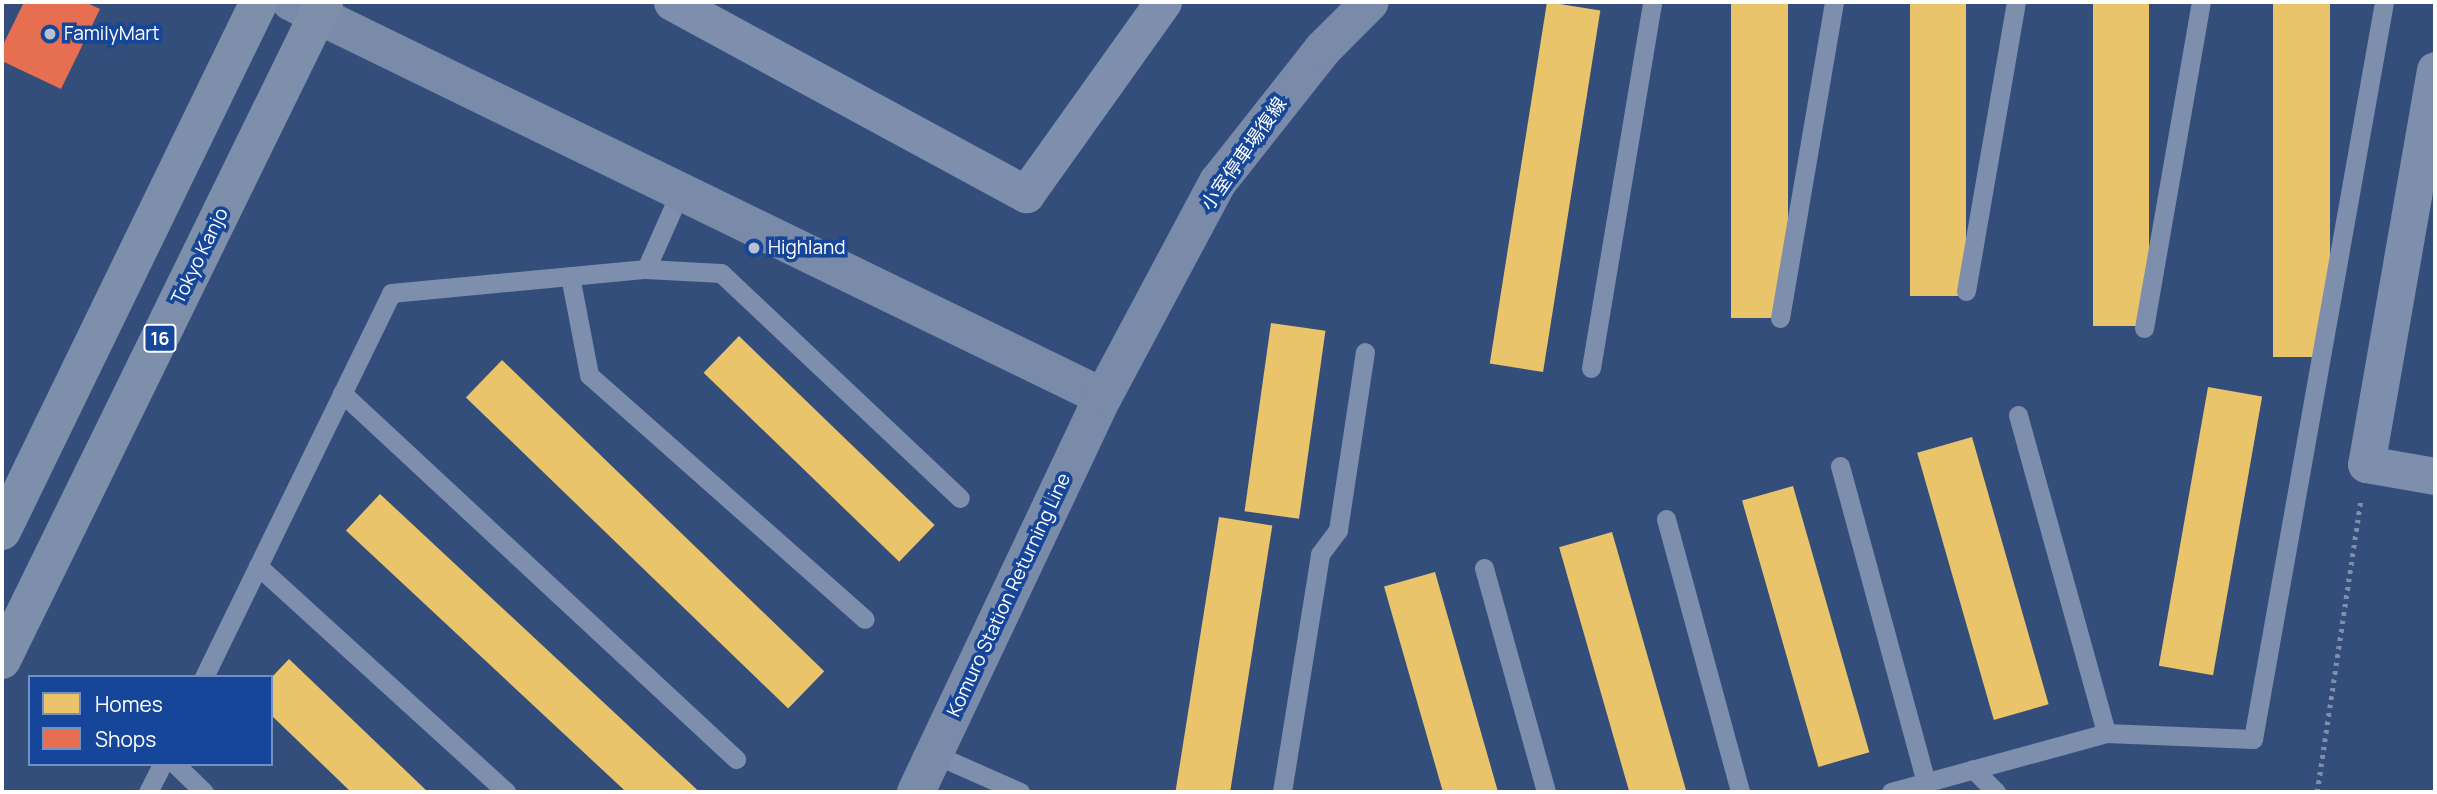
<!DOCTYPE html>
<meta charset="utf-8">
<style>
body{margin:0}
#map{position:relative;width:2437px;height:794px;overflow:hidden;background:#344e7b;font-family:Manrope,"Noto Sans JP",sans-serif}
div>[style]{position:absolute}
[style*='--x']{left:calc(var(--x)*1px);top:calc(var(--y)*1px);width:calc(var(--w)*1px);rotate:calc(var(--a)*1deg)}
.homes>*{inset:0;background:#e9c46a;transform-origin:0 0}
.shops>*{inset:0;background:#e76f51}
.path>*{height:4.5px;margin-top:-2.25px;transform-origin:0;background:repeating-linear-gradient(90deg,#7e8fad 0 3.5px,transparent 0 8.5px)}
.lane>*{height:19px;margin:-9.5px;padding:0 9.5px;transform-origin:9.5px;border-radius:9.5px;background:#7e8fad}
.street>*{height:37px;margin:-18.5px;padding:0 18.5px;transform-origin:18.5px;border-radius:18.5px;background:#7e8fad}
.secondary>*{height:38px;margin:-19px;padding:0 19px;transform-origin:19px;border-radius:19px;background:#7a8aa9}
.highway>*{height:38px;margin:-19px;padding:0 19px;transform-origin:19px;border-radius:19px;background:#7e8fab}
.dots>*{width:19px;height:19px;translate:-50% -50%;box-sizing:border-box;border:4px solid #164699;border-radius:50%}
span{translate:-50% -50%;white-space:nowrap;text-align:center;line-height:1.15;-webkit-text-stroke:7px #164699;paint-order:stroke}
.shield-label span{padding:2px 5px;background:#164699;border:2px solid;border-radius:5px;-webkit-text-stroke-width:0}
.shield-label{font-size:18px;color:#fff;font-weight:700}
.poi-label{font-size:19px;color:#fff}
.left{translate:0 -50%;text-align:left}
.street-label{font-size:19px;color:#fff}
.frame{position:absolute;inset:0;border:4px solid #fff;pointer-events:none}
.legend{position:absolute;left:28px;top:675px;width:245px;height:91px;box-sizing:border-box;background:#164699;border:2px solid #7390c2;margin:0;padding:9px 12px;list-style:none;font-size:21px;color:#fff}
.legend li{display:flex;align-items:center;gap:14px;height:35px}
.legend b{width:35px;border:2px solid #7390c2}
</style>
<div id="map">
<div class="homes">
<div style="left:1547px;top:2px;width:54px;height:366px;rotate:9deg"></div>
<div style="left:1731px;top:2px;width:57px;height:316px"></div>
<div style="left:1910px;top:2px;width:56px;height:294px"></div>
<div style="left:2093px;top:2px;width:56px;height:324px"></div>
<div style="left:2273px;top:2px;width:57px;height:355px"></div>
<div style="left:1271px;top:323px;width:55px;height:190px;rotate:8deg"></div>
<div style="left:739px;top:336px;width:272px;height:51px;rotate:44deg"></div>
<div style="left:502px;top:360px;width:448px;height:52px;rotate:44deg"></div>
<div style="left:2208px;top:387px;width:55px;height:283px;rotate:10deg"></div>
<div style="left:1972px;top:437px;width:278px;height:57px;rotate:74deg"></div>
<div style="left:1793px;top:486px;width:277px;height:53px;rotate:74deg"></div>
<div style="left:380px;top:494px;width:434px;height:50px;rotate:43deg"></div>
<div style="left:1219px;top:517px;width:54px;height:278px;rotate:9deg"></div>
<div style="left:1612px;top:532px;width:271px;height:55px;rotate:74deg"></div>
<div style="left:1435px;top:572px;width:229px;height:53px;rotate:74deg"></div>
<div style="clip-path:polygon(289px 659px,428px 792px,351px 792px,271px 715px,271px 678px)"></div>
</div>
<div class="shops">
<div style="clip-path:polygon(24px 2px,85px 2px,100px 9px,61px 89px,2px 61px,2px 47px)"></div>
</div>
<div class="path">
<div style="--x:2317;--y:792;--w:296;--a:-81.5"></div>
</div>
<div class="lane">
<div style="--x:646;--y:269;--w:75;--a:3.1"></div>
<div style="--x:721;--y:273;--w:328;--a:43.3"></div>
<div style="--x:570;--y:276;--w:101;--a:79.1"></div>
<div style="--x:589;--y:375;--w:368;--a:41.5"></div>
<div style="--x:1966;--y:291;--w:293;--a:-80.2"></div>
<div style="--x:1780;--y:318;--w:321;--a:-80.3"></div>
<div style="--x:2144;--y:328;--w:331;--a:-80.1"></div>
<div style="--x:1591;--y:368;--w:371;--a:-80.5"></div>
<div style="--x:342;--y:393;--w:538;--a:42.89"></div>
<div style="--x:2018;--y:415;--w:330;--a:74.5"></div>
<div style="--x:1840;--y:466;--w:328;--a:74.8"></div>
<div style="--x:1666;--y:519;--w:283;--a:74.8"></div>
<div style="--x:258;--y:566;--w:336;--a:42.3"></div>
<div style="--x:1484;--y:568;--w:232;--a:74.5"></div>
<div style="--x:204;--y:677;--w:427;--a:-64"></div>
<div style="--x:391;--y:293;--w:256;--a:-5.4"></div>
<div style="--x:646;--y:269;--w:86;--a:-66.1"></div>
<div style="--x:934;--y:754;--w:94;--a:23.8"></div>
<div style="--x:175;--y:764;--w:40;--a:44"></div>
<div style="--x:1973;--y:769;--w:33;--a:45"></div>
<div style="--x:148;--y:792;--w:31;--a:-63"></div>
<div style="--x:1282;--y:792;--w:241;--a:-80.9"></div>
<div style="--x:1320;--y:554;--w:30;--a:-53"></div>
<div style="--x:1338;--y:530;--w:180;--a:-81.4"></div>
<div style="--x:1891;--y:792;--w:223;--a:-15.3"></div>
<div style="--x:2106;--y:733;--w:147;--a:2.3"></div>
<div style="--x:2253;--y:739;--w:749;--a:-79.92"></div>
</div>
<div class="street">
<div style="--x:672;--y:2;--w:403;--a:28.5"></div>
<div style="--x:1026;--y:194;--w:236;--a:-54.5"></div>
<div style="--x:2435;--y:70;--w:400;--a:99.9"></div>
<div style="--x:2366;--y:464;--w:70;--a:9.9"></div>
</div>
<div class="secondary">
<div style="--x:291;--y:2;--w:903;--a:25.94"></div>
<div style="--x:916;--y:792;--w:437;--a:-64.7"></div>
<div style="--x:1103;--y:397;--w:244;--a:-61.9"></div>
<div style="--x:1218;--y:182;--w:169;--a:-51.7"></div>
<div style="--x:1323;--y:49;--w:66;--a:-45"></div>
</div>
<div class="highway">
<div style="--x:2;--y:531;--w:588;--a:-64.09"></div>
<div style="--x:2;--y:660;--w:733;--a:-63.92"></div>
</div>
<div class="dots">
<div style="left:50px;top:34px;background:#b8c1d1"></div>
<div style="left:754px;top:248px;background:#b8c1d1"></div>
</div>
<div class="shield-label">
<span style="left:160px;top:338px">16</span>
</div>
<div class="poi-label">
<span class="left" style="left:64px;top:34px">FamilyMart</span>
<span class="left" style="left:768px;top:248px">Highland</span>
</div>
<div class="street-label">
<span style="left:1244px;top:154px;rotate:-55deg">小室停車場復線</span>
<span style="left:200px;top:256px;rotate:-64deg">Tokyo Kanjo</span>
<span style="left:1009px;top:595px;rotate:-65deg">Komuro Station Returning Line</span>
</div>
<div class="frame"></div>
<ul class="legend">
<li><b style="height:19px;background:#e9c46a"></b>Homes</li>
<li><b style="height:19px;background:#e76f51"></b>Shops</li>
</ul>
</div>
